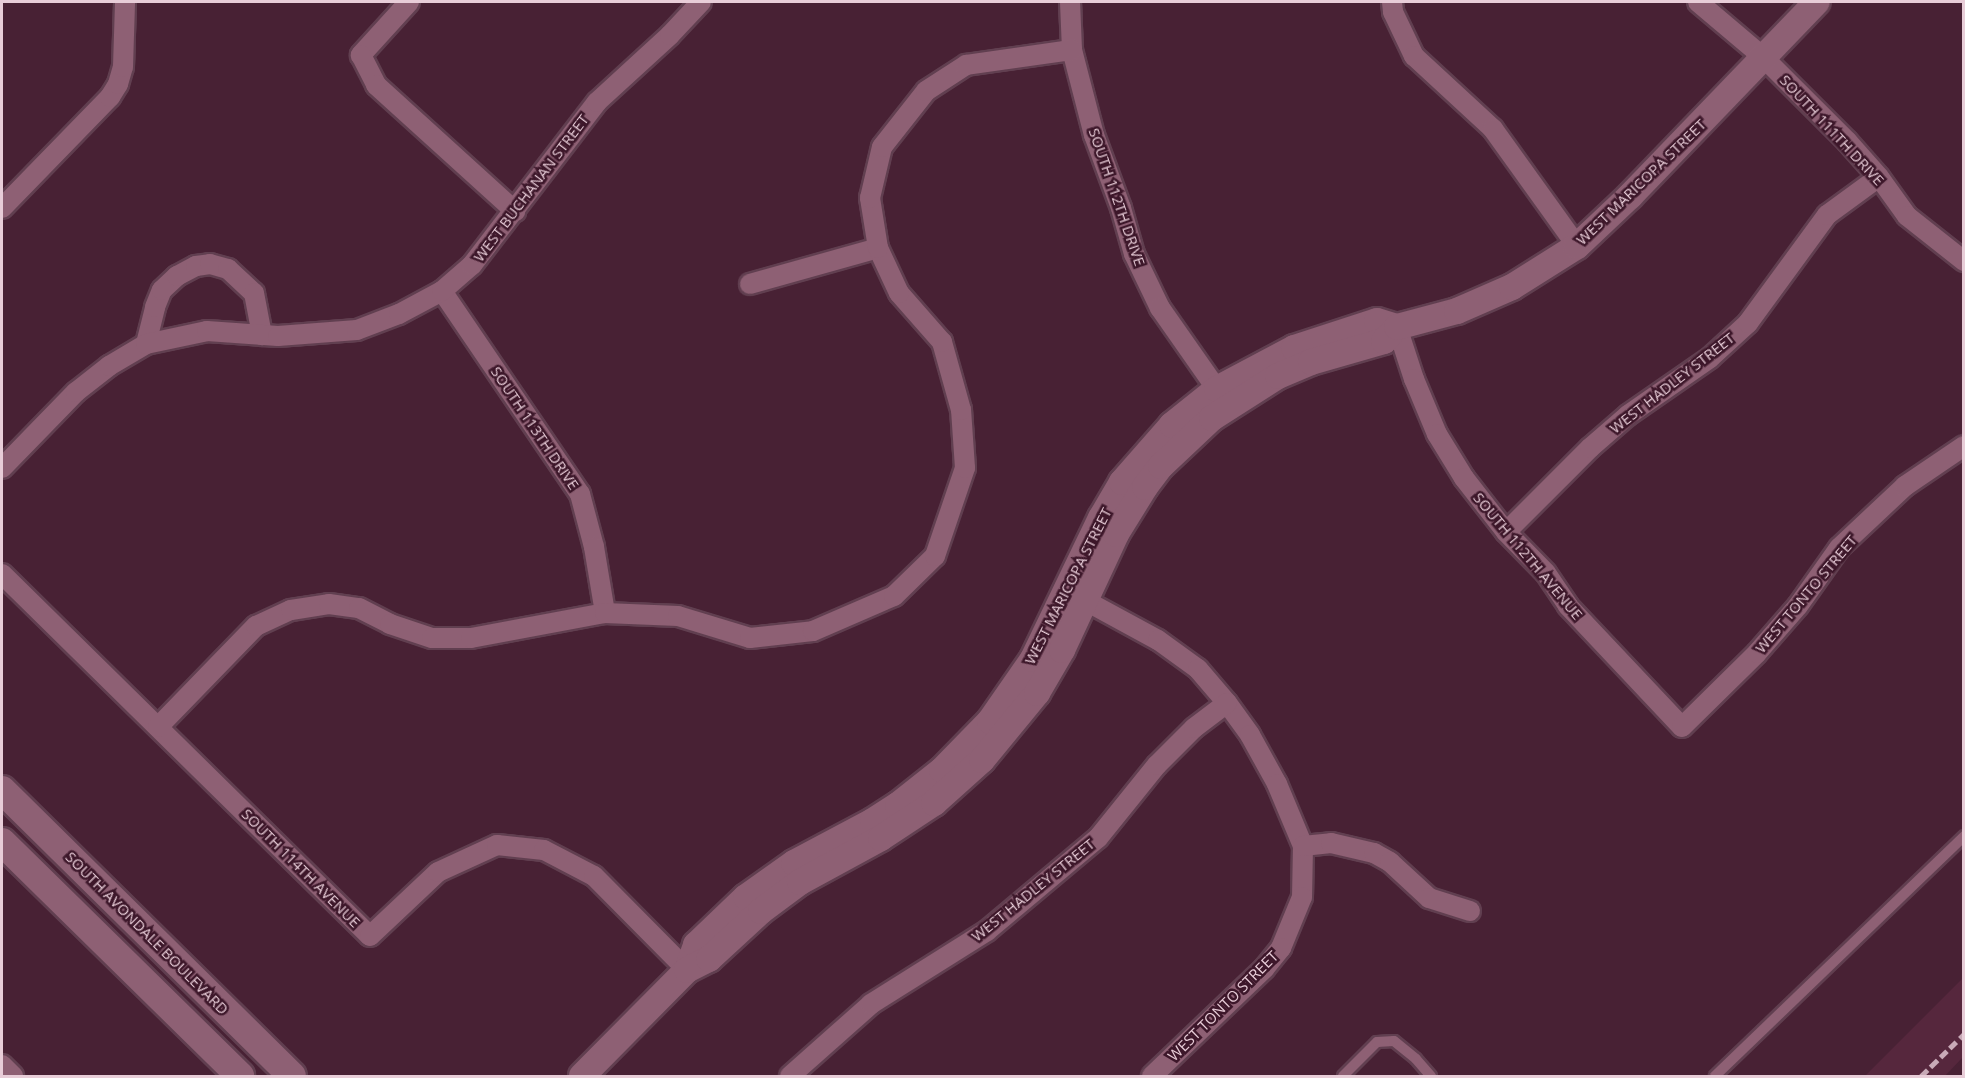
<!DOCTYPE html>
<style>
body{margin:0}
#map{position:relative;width:1965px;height:1078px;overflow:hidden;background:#482134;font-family:"Open Sans",sans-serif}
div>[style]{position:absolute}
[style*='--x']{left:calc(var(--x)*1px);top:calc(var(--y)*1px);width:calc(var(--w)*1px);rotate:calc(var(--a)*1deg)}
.built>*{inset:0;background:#56273d}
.roads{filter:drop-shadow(2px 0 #613f50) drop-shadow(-2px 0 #613f50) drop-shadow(0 2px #613f50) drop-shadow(0 -2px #613f50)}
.service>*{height:10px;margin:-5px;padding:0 5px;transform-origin:5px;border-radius:5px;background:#8e6074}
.minor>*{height:20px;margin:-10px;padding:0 10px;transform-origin:10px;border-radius:10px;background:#8e6074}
.tertiary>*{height:26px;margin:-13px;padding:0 13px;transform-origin:13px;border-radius:13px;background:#8e6074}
.secondary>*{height:28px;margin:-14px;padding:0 14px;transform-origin:14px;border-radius:14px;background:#8e6074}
.rail>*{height:4.5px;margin-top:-2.25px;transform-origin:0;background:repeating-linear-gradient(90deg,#c8aab7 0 9px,transparent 0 13.5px)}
span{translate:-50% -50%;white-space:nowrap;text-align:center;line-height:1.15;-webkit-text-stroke:5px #3d172a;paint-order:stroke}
.street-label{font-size:15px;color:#e8cdd8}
.frame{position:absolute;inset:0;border:3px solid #e8cdd8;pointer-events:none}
</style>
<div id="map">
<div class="built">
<div style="clip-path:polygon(1963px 978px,1963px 1057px,1945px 1076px,1865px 1076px)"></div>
</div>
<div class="roads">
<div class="service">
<div style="--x:1343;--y:1076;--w:48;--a:-45"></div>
<div style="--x:1377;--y:1042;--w:17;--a:-3"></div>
<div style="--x:1394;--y:1041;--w:28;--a:39"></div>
<div style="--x:1416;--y:1059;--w:23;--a:49"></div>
<div style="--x:1715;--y:1076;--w:346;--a:-43.9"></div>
</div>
<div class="minor">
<div style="--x:409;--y:2;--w:72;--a:132.2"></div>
<div style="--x:361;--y:55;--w:34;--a:63"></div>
<div style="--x:376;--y:85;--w:188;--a:42.2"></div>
<div style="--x:1070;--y:2;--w:48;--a:87.6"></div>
<div style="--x:1072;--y:50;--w:88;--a:75.5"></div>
<div style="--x:1094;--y:135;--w:78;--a:69.7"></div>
<div style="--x:1121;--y:208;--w:48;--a:74.2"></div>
<div style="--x:1134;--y:254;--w:60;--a:64.3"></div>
<div style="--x:1160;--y:308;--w:113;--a:55"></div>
<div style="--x:1392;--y:2;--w:10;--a:84"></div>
<div style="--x:1393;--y:12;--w:49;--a:64.5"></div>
<div style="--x:1414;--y:56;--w:108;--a:42.7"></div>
<div style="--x:1493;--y:129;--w:144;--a:54.3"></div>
<div style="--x:1698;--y:2;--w:85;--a:40.2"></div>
<div style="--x:1763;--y:57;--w:119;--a:45"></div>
<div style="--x:1847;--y:141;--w:48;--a:48.4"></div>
<div style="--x:1879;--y:177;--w:48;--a:54.3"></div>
<div style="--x:1907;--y:216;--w:73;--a:38.3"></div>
<div style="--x:2;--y:208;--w:155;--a:-45.8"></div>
<div style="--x:110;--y:97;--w:15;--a:-58"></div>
<div style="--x:118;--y:84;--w:18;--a:-74"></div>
<div style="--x:123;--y:67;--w:65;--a:-88.2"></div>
<div style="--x:750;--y:284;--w:133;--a:-15.7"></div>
<div style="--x:442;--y:291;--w:245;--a:55.8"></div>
<div style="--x:580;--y:494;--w:55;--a:75.2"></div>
<div style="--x:594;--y:547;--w:67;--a:80.5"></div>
<div style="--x:1397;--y:327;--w:55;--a:71.9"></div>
<div style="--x:1414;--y:379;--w:60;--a:67.3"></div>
<div style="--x:1437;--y:434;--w:52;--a:58.5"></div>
<div style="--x:1464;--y:478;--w:68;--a:52.1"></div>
<div style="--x:1506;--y:532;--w:57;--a:45.7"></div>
<div style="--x:1546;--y:573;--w:40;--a:56"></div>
<div style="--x:1568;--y:606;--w:166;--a:46.7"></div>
<div style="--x:1682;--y:727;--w:105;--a:-44.6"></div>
<div style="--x:1757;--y:653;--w:62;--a:-48.9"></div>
<div style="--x:1798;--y:606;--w:71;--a:-54.7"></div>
<div style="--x:1839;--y:548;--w:91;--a:-43.2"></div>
<div style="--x:1905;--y:486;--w:71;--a:-34.1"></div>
<div style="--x:146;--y:344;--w:38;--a:-76"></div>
<div style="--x:155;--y:307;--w:18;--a:-68"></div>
<div style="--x:162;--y:290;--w:21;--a:-43"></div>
<div style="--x:177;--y:276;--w:21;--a:-28"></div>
<div style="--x:196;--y:266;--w:14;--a:-8"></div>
<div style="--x:210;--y:264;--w:19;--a:16"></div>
<div style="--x:228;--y:269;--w:35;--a:43"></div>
<div style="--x:254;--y:293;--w:43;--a:79.2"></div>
<div style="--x:2;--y:468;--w:106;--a:-45.8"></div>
<div style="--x:76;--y:392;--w:42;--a:-38.2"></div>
<div style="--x:109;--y:366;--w:43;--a:-30.7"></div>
<div style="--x:146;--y:344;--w:62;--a:-12"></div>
<div style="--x:207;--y:331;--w:71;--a:4"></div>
<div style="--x:278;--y:336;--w:79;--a:-4.3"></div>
<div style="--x:357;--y:330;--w:45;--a:-20.9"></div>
<div style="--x:399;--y:314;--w:49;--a:-28.1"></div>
<div style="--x:442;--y:291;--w:40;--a:-41"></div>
<div style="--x:472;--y:265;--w:205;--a:-52.5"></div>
<div style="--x:597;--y:102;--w:99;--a:-42.5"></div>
<div style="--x:670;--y:35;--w:45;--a:-46.8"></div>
<div style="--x:1506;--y:532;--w:119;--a:-45"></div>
<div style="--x:1590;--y:448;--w:50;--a:-41"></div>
<div style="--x:1628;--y:415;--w:100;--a:-34.8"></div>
<div style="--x:1710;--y:358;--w:52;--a:-42.6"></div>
<div style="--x:1748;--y:323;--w:134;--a:-53.8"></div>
<div style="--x:1827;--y:215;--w:64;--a:-36.2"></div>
<div style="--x:2;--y:574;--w:516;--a:44.53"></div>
<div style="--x:370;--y:936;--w:93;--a:-43.3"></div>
<div style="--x:438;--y:872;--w:65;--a:-24.6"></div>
<div style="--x:497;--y:845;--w:47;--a:6.1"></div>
<div style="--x:544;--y:850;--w:56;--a:27.5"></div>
<div style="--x:594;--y:876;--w:132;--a:45.3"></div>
<div style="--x:1075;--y:595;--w:94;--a:28.5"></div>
<div style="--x:1158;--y:640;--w:49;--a:35.9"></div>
<div style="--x:1198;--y:669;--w:45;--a:49.5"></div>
<div style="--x:1227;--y:703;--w:39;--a:54"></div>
<div style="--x:1250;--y:735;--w:56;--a:61.1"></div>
<div style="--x:1277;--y:784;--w:67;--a:67.2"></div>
<div style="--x:1303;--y:846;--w:51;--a:91.1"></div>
<div style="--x:1302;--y:897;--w:55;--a:112.4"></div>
<div style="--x:1281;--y:948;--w:27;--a:129"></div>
<div style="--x:1264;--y:969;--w:155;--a:136.3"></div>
<div style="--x:158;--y:727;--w:141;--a:-45.9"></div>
<div style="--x:256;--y:626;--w:38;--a:-25"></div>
<div style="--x:291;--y:610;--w:38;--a:-9"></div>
<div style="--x:329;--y:604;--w:30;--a:8"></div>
<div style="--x:359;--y:608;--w:35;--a:27"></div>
<div style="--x:390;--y:624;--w:44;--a:18.4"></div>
<div style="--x:432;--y:638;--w:39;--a:0"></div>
<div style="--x:471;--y:638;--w:136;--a:-10.6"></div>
<div style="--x:605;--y:613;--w:73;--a:2.4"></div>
<div style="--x:678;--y:616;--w:75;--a:17"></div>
<div style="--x:750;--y:638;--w:63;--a:-6.3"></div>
<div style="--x:813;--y:631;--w:88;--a:-23.4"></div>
<div style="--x:894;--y:596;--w:57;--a:-44.3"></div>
<div style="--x:935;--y:556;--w:93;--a:-71.2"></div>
<div style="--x:965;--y:468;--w:58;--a:-93.9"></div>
<div style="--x:961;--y:410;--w:71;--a:-105.6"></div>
<div style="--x:942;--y:342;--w:65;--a:-131.3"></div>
<div style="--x:899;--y:293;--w:50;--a:-115"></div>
<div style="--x:878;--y:248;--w:51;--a:-99.1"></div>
<div style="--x:870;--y:198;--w:52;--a:-76.8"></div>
<div style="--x:882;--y:147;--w:71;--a:-51.8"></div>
<div style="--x:926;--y:91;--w:48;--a:-33"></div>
<div style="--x:966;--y:65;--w:107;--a:-8.1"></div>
<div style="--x:1303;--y:846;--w:28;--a:-6"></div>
<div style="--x:1331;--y:843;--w:44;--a:13.1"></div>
<div style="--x:1374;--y:853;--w:18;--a:29"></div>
<div style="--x:1390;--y:862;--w:53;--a:42.7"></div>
<div style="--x:1429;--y:898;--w:43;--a:17.6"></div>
<div style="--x:2;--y:1065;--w:16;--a:45"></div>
<div style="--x:790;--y:1076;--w:108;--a:-41.6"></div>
<div style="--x:871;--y:1004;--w:137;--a:-32.2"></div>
<div style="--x:987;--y:931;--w:145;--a:-40"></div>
<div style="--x:1098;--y:838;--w:94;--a:-51.1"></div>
<div style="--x:1157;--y:765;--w:52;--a:-45"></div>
<div style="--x:1194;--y:728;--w:41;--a:-37.1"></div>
</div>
<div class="tertiary">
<div style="--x:687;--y:970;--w:27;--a:-70"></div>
<div style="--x:696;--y:945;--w:69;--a:-43.8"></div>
<div style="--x:746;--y:897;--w:59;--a:-35.3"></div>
<div style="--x:794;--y:863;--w:89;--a:-28"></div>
<div style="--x:873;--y:821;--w:30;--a:-33"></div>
<div style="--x:898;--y:805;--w:56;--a:-38.5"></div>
<div style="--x:942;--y:770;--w:69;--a:-45.6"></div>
<div style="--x:990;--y:721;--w:75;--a:-55.3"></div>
<div style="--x:1033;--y:659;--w:157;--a:-64.3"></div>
<div style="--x:1101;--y:518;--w:42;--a:-59.7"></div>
<div style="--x:1122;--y:482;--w:76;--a:-48.7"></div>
<div style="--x:1172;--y:425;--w:58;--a:-38.7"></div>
<div style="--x:1217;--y:389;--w:87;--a:-28"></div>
<div style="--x:1294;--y:348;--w:87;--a:-18"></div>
<div style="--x:1377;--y:321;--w:21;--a:17"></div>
<div style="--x:582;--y:1076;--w:149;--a:-45.3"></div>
<div style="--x:687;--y:970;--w:25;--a:-27"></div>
<div style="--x:709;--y:959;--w:71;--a:-42.7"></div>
<div style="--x:761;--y:911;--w:49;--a:-36.6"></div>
<div style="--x:800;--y:882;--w:92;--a:-28.5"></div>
<div style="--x:881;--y:838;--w:64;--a:-33.4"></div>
<div style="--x:934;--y:803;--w:64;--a:-41.9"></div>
<div style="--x:982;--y:760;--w:87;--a:-50.6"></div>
<div style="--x:1037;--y:693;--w:50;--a:-59.8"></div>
<div style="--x:1062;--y:650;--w:128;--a:-65"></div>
<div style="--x:1116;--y:534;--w:55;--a:-58.3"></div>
<div style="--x:1145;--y:487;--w:26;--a:-53"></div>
<div style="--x:1161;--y:466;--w:70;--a:-43.3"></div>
<div style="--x:1212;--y:418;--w:78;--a:-32.5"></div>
<div style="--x:1278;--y:376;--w:36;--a:-23"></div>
<div style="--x:1311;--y:362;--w:76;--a:-16"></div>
<div style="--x:1384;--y:341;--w:19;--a:-47"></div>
<div style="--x:1397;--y:327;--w:62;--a:-14.9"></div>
<div style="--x:1457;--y:311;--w:60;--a:-23.6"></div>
<div style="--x:1512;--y:287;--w:77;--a:-32.2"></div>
<div style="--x:1577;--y:246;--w:73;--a:-43.3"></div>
<div style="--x:1630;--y:196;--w:269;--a:-46.1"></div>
</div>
<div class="secondary">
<div style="--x:2;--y:790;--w:407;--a:44.6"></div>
<div style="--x:2;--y:842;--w:334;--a:44.5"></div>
</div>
</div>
<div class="rail">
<div style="--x:1921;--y:1076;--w:60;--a:-44.3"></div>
</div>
<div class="street-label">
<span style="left:1832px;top:130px;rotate:47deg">SOUTH 111TH DRIVE</span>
<span style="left:1641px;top:182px;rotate:-44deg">WEST MARICOPA STREET</span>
<span style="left:531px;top:188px;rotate:-53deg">WEST BUCHANAN STREET</span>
<span style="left:1117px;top:197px;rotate:71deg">SOUTH 112TH DRIVE</span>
<span style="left:1672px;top:383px;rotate:-38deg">WEST HADLEY STREET</span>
<span style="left:535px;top:428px;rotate:56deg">SOUTH 113TH DRIVE</span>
<span style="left:1528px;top:556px;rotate:50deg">SOUTH 112TH AVENUE</span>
<span style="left:1068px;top:586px;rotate:-63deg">WEST MARICOPA STREET</span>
<span style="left:1806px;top:594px;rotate:-50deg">WEST TONTO STREET</span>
<span style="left:301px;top:868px;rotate:45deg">SOUTH 114TH AVENUE</span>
<span style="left:1033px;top:890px;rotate:-39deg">WEST HADLEY STREET</span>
<span style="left:147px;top:933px;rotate:45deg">SOUTH AVONDALE BOULEVARD</span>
<span style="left:1223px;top:1006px;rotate:-45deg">WEST TONTO STREET</span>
</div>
<div class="frame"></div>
</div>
